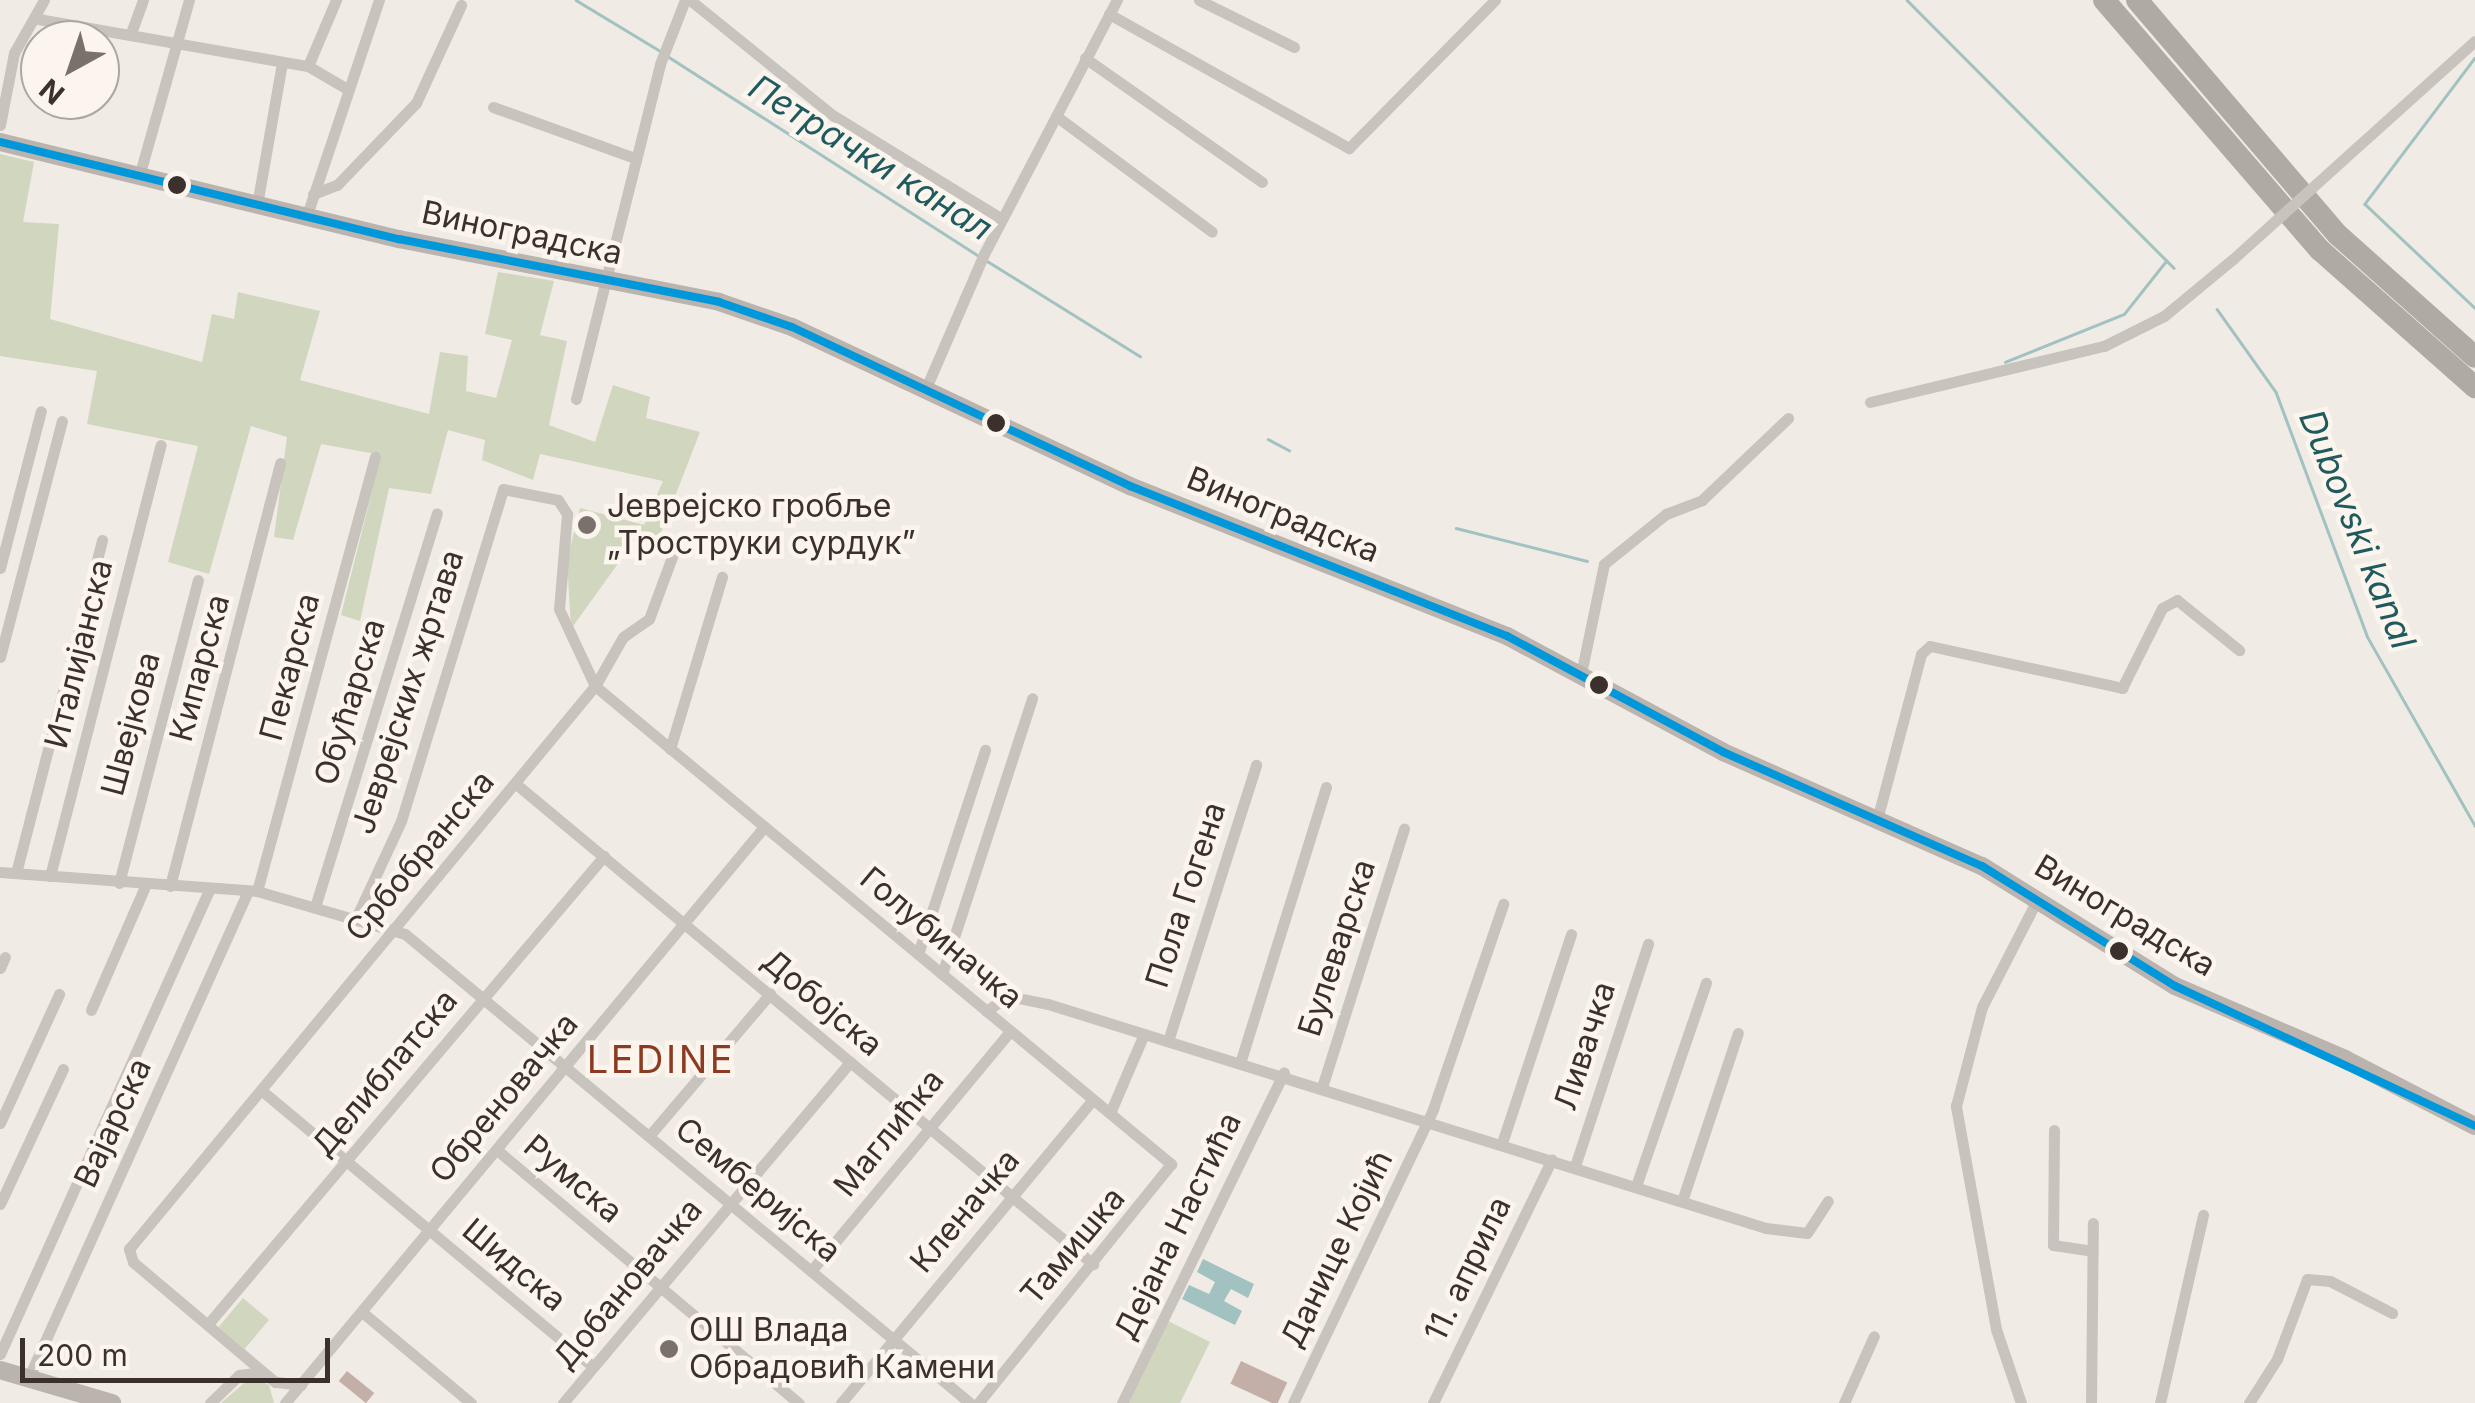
<!DOCTYPE html>
<meta charset="utf-8">
<style>
body{margin:0}
#map{position:relative;width:2475px;height:1403px;overflow:hidden;background:#f0ebe5;font-family:Inter,sans-serif}
div>[style]{position:absolute}
[style*='--x']{left:calc(var(--x)*1px);top:calc(var(--y)*1px);width:calc(var(--w)*1px);rotate:calc(var(--a)*1deg)}
.green>*{inset:0;background:#d1d6bf;transform-origin:0 0}
.water>*{inset:0;background:#a1c2c1}
.stream>*{height:2.5px;margin:-1.25px;padding:0 1.25px;transform-origin:1.25px;border-radius:1.25px;background:#a1c2c1}
.building>*{inset:0;background:#c3afa7;transform-origin:0 0}
.street>*{height:11px;margin:-5.5px;padding:0 5.5px;transform-origin:5.5px;border-radius:5.5px;background:#c9c3be}
.secondary>*{height:18px;margin:-9px;padding:0 9px;transform-origin:9px;border-radius:9px;background:#bab3ae}
.highway>*{height:22px;margin:-11px;padding:0 11px;transform-origin:11px;border-radius:11px;background:#afaaa4}
.street-bridge>*{height:11px;margin:-5.5px;padding:0 5.5px;transform-origin:5.5px;border-radius:5.5px;background:#c9c3be}
.bus-1>*{height:8px;margin:-4px;padding:0 4px;transform-origin:4px;border-radius:4px;background:#0098da}
.dots>*{width:28px;height:28px;translate:-50% -50%;box-sizing:border-box;border:5px solid #fbf5ee;border-radius:50%}
span{translate:-50% -50%;white-space:nowrap;text-align:center;line-height:1.15;-webkit-text-stroke:9px #fbf5ee;paint-order:stroke}
.street-label{font-size:32px;color:#3b302b}
.poi-label{font-size:32px;color:#3b302b}
.left{translate:0 -50%;text-align:left}
.water-label{font-size:35px;color:#1f5a5e;font-style:italic}
.quarter-label{font-size:38px;color:#8c3b22;letter-spacing:2.5px}
.north{position:absolute;left:20px;top:20px;width:100px;height:100px;box-sizing:border-box;background:#fbf5ee;border:2px solid #aea6a0;border-radius:50%;rotate:220deg;font-size:28px;font-weight:700;line-height:40px;text-align:center;color:#3b302b}
.north::after{content:'';display:block;margin:auto;width:35px;height:45px;background:#7a716c;clip-path:polygon(50% 0,100% 100%,50% 72%,0 100%)}
.scale{position:absolute;left:20px;top:1338px;width:310px;height:45px;box-sizing:border-box;border:5px solid #3b302b;border-top:0;padding-left:12px;font-size:30px;line-height:35px;white-space:nowrap;color:#3b302b;-webkit-text-stroke:8px #fbf5ee;paint-order:stroke}
</style>
<div id="map">
<div class="green">
<div style="clip-path:polygon(0 154px,34px 162px,23px 222px,59px 224px,50px 319px,202px 362px,212px 314px,234px 319px,238px 292px,320px 311px,300px 380px,429px 414px,440px 352px,468px 356px,466px 391px,496px 398px,512px 340px,485px 334px,498px 272px,554px 281px,540px 335px,567px 341px,549px 425px,595px 442px,613px 385px,650px 397px,646px 418px,700px 432px,658px 540px,635px 540px,571px 629px,567px 560px,580px 508px,644px 525px,663px 481px,540px 454px,533px 480px,482px 460px,485px 440px,448px 430px,431px 494px,389px 488px,360px 621px,341px 615px,381px 455px,321px 444px,293px 540px,274px 537px,287px 437px,251px 426px,209px 574px,168px 562px,198px 446px,87px 424px,97px 371px,0 356px)"></div>
<div style="left:243px;top:1298px;width:34px;height:38px;rotate:40deg"></div>
<div style="clip-path:polygon(1166px 1320px,1210px 1342px,1180px 1403px,1125px 1403px)"></div>
<div style="clip-path:polygon(251px 1377px,269px 1385px,274px 1403px,221px 1403px)"></div>
</div>
<div class="water">
<div style="clip-path:polygon(1203px 1259px,1254px 1284px,1248px 1298px,1231px 1289px,1224px 1301px,1242px 1311px,1235px 1325px,1182px 1299px,1189px 1285px,1209px 1294px,1215px 1282px,1197px 1272px)"></div>
</div>
<div class="stream">
<div style="--x:576;--y:0;--w:100;--a:31.2"></div>
<div style="--x:1907;--y:0;--w:378;--a:45.1"></div>
<div style="--x:669;--y:57;--w:366;--a:32.7"></div>
<div style="--x:2475;--y:58;--w:183;--a:127"></div>
<div style="--x:2365;--y:204;--w:151;--a:43.4"></div>
<div style="--x:984;--y:259;--w:184;--a:31.9"></div>
<div style="--x:2217;--y:309;--w:102;--a:54.6"></div>
<div style="--x:2276;--y:392;--w:260;--a:69.5"></div>
<div style="--x:2367;--y:636;--w:218;--a:60.3"></div>
<div style="--x:2005;--y:362;--w:128;--a:-22"></div>
<div style="--x:2124;--y:314;--w:68;--a:-51.6"></div>
<div style="--x:1268;--y:439;--w:24;--a:28"></div>
<div style="--x:1456;--y:528;--w:135;--a:14.1"></div>
</div>
<div class="building">
<div style="left:1241px;top:1361px;width:51px;height:25px;rotate:25deg"></div>
<div style="left:347px;top:1371px;width:35px;height:13px;rotate:39deg"></div>
</div>
<div class="street">
<div style="--x:690;--y:0;--w:185;--a:38.9"></div>
<div style="--x:834;--y:116;--w:197;--a:31.5"></div>
<div style="--x:1199;--y:0;--w:106;--a:26.3"></div>
<div style="--x:1109;--y:14;--w:275;--a:29.2"></div>
<div style="--x:1349;--y:148;--w:208;--a:-45.4"></div>
<div style="--x:38;--y:19;--w:274;--a:9.9"></div>
<div style="--x:131;--y:33;--w:35;--a:-70"></div>
<div style="--x:1085;--y:58;--w:216;--a:35"></div>
<div style="--x:308;--y:66;--w:72;--a:-67"></div>
<div style="--x:308;--y:66;--w:42;--a:30.3"></div>
<div style="--x:493;--y:107;--w:151;--a:19.8"></div>
<div style="--x:1056;--y:116;--w:194;--a:36.6"></div>
<div style="--x:0;--y:125;--w:73;--a:-79"></div>
<div style="--x:14;--y:53;--w:61;--a:-60.5"></div>
<div style="--x:2356;--y:148;--w:160;--a:-42"></div>
<div style="--x:140;--y:173;--w:180;--a:-74.2"></div>
<div style="--x:313;--y:194;--w:26;--a:-21"></div>
<div style="--x:337;--y:185;--w:114;--a:-46.1"></div>
<div style="--x:416;--y:103;--w:108;--a:-65.3"></div>
<div style="--x:258;--y:199;--w:138;--a:-80"></div>
<div style="--x:308;--y:212;--w:224;--a:-71.5"></div>
<div style="--x:926;--y:388;--w:146;--a:-66.6"></div>
<div style="--x:984;--y:254;--w:287;--a:-62.4"></div>
<div style="--x:576;--y:399;--w:345;--a:-75.9"></div>
<div style="--x:660;--y:64;--w:69;--a:-68.7"></div>
<div style="--x:1870;--y:402;--w:241;--a:-13.5"></div>
<div style="--x:2104;--y:346;--w:67;--a:-26.6"></div>
<div style="--x:2164;--y:316;--w:89;--a:-39.6"></div>
<div style="--x:0;--y:568;--w:162;--a:-75.4"></div>
<div style="--x:0;--y:657;--w:244;--a:-75.3"></div>
<div style="--x:1581;--y:674;--w:112;--a:-78.2"></div>
<div style="--x:1604;--y:564;--w:80;--a:-38.9"></div>
<div style="--x:1666;--y:514;--w:39;--a:-21"></div>
<div style="--x:1702;--y:500;--w:119;--a:-43.6"></div>
<div style="--x:670;--y:749;--w:180;--a:-73.2"></div>
<div style="--x:516;--y:784;--w:751;--a:39.76"></div>
<div style="--x:1878;--y:816;--w:168;--a:-75.1"></div>
<div style="--x:1921;--y:654;--w:12;--a:-42"></div>
<div style="--x:1930;--y:646;--w:197;--a:12.3"></div>
<div style="--x:2122;--y:688;--w:89;--a:-63.4"></div>
<div style="--x:2162;--y:608;--w:17;--a:-28"></div>
<div style="--x:2177;--y:600;--w:80;--a:38.9"></div>
<div style="--x:0;--y:872;--w:258;--a:4.2"></div>
<div style="--x:257;--y:891;--w:154;--a:16.2"></div>
<div style="--x:405;--y:934;--w:734;--a:39.7"></div>
<div style="--x:16;--y:873;--w:344;--a:-75.5"></div>
<div style="--x:50;--y:876;--w:445;--a:-75.6"></div>
<div style="--x:119;--y:883;--w:313;--a:-75.4"></div>
<div style="--x:170;--y:886;--w:437;--a:-75.4"></div>
<div style="--x:257;--y:891;--w:450;--a:-74.8"></div>
<div style="--x:315;--y:907;--w:412;--a:-72.8"></div>
<div style="--x:356;--y:918;--w:107;--a:-65.1"></div>
<div style="--x:401;--y:821;--w:347;--a:-72.9"></div>
<div style="--x:503;--y:489;--w:56;--a:11.3"></div>
<div style="--x:558;--y:500;--w:17;--a:57"></div>
<div style="--x:567;--y:514;--w:95;--a:94.8"></div>
<div style="--x:559;--y:609;--w:85;--a:64.9"></div>
<div style="--x:595;--y:686;--w:749;--a:39.69"></div>
<div style="--x:1171;--y:1164;--w:307;--a:128.9"></div>
<div style="--x:918;--y:954;--w:215;--a:-71.8"></div>
<div style="--x:0;--y:968;--w:12;--a:-66"></div>
<div style="--x:942;--y:974;--w:290;--a:-71.9"></div>
<div style="--x:91;--y:1010;--w:137;--a:-66.4"></div>
<div style="--x:986;--y:1011;--w:27;--a:-34"></div>
<div style="--x:1008;--y:996;--w:41;--a:11.3"></div>
<div style="--x:1048;--y:1004;--w:752;--a:17.33"></div>
<div style="--x:1766;--y:1228;--w:41;--a:7"></div>
<div style="--x:1807;--y:1233;--w:38;--a:-57"></div>
<div style="--x:1168;--y:1041;--w:290;--a:-72.3"></div>
<div style="--x:1241;--y:1060;--w:286;--a:-72.7"></div>
<div style="--x:1323;--y:1084;--w:268;--a:-72.4"></div>
<div style="--x:261;--y:1090;--w:432;--a:39.8"></div>
<div style="--x:1110;--y:1113;--w:86;--a:-66.7"></div>
<div style="--x:0;--y:1123;--w:142;--a:-65.4"></div>
<div style="--x:2054;--y:1130;--w:115;--a:90.5"></div>
<div style="--x:2053;--y:1245;--w:40;--a:8.5"></div>
<div style="--x:649;--y:1136;--w:187;--a:-49.6"></div>
<div style="--x:1502;--y:1143;--w:220;--a:-71.7"></div>
<div style="--x:497;--y:1150;--w:394;--a:40"></div>
<div style="--x:1575;--y:1166;--w:234;--a:-71.8"></div>
<div style="--x:1636;--y:1186;--w:215;--a:-71"></div>
<div style="--x:1682;--y:1201;--w:177;--a:-71.6"></div>
<div style="--x:0;--y:1204;--w:149;--a:-65"></div>
<div style="--x:811;--y:1271;--w:312;--a:-50.3"></div>
<div style="--x:362;--y:1312;--w:142;--a:39.9"></div>
<div style="--x:208;--y:1324;--w:613;--a:-49.76"></div>
<div style="--x:0;--y:1354;--w:511;--a:-65.74"></div>
<div style="--x:28;--y:1379;--w:535;--a:-65.73"></div>
<div style="--x:301;--y:1385;--w:26;--a:-173"></div>
<div style="--x:275;--y:1382;--w:186;--a:-139.8"></div>
<div style="--x:133;--y:1262;--w:14;--a:-107"></div>
<div style="--x:129;--y:1249;--w:731;--a:-50.39"></div>
<div style="--x:595;--y:686;--w:56;--a:-60.3"></div>
<div style="--x:623;--y:637;--w:32;--a:-35"></div>
<div style="--x:649;--y:619;--w:69;--a:-69.7"></div>
<div style="--x:210;--y:1403;--w:40;--a:-44"></div>
<div style="--x:239;--y:1375;--w:22;--a:-8"></div>
<div style="--x:285;--y:1403;--w:749;--a:-50.25"></div>
<div style="--x:563;--y:1403;--w:446;--a:-49.9"></div>
<div style="--x:841;--y:1403;--w:394;--a:-50.3"></div>
<div style="--x:1122;--y:1403;--w:368;--a:-63.9"></div>
<div style="--x:1293;--y:1403;--w:326;--a:-64.5"></div>
<div style="--x:1433;--y:1109;--w:217;--a:-71.1"></div>
<div style="--x:1433;--y:1403;--w:271;--a:-64"></div>
<div style="--x:1844;--y:1403;--w:73;--a:-65.9"></div>
<div style="--x:2021;--y:1403;--w:78;--a:-108.7"></div>
<div style="--x:1996;--y:1329;--w:227;--a:-100.2"></div>
<div style="--x:1956;--y:1106;--w:102;--a:-75.3"></div>
<div style="--x:1982;--y:1007;--w:123;--a:-62.8"></div>
<div style="--x:2091;--y:1403;--w:180;--a:-89.4"></div>
<div style="--x:2160;--y:1403;--w:193;--a:-77.1"></div>
<div style="--x:2249;--y:1403;--w:52;--a:-57.5"></div>
<div style="--x:2277;--y:1359;--w:85;--a:-69.4"></div>
<div style="--x:2307;--y:1279;--w:23;--a:5"></div>
<div style="--x:2330;--y:1281;--w:70;--a:27.3"></div>
</div>
<div class="secondary">
<div style="--x:0;--y:142;--w:411;--a:13.7"></div>
<div style="--x:399;--y:239;--w:326;--a:11.1"></div>
<div style="--x:719;--y:302;--w:77;--a:18.9"></div>
<div style="--x:792;--y:327;--w:374;--a:25.2"></div>
<div style="--x:1130;--y:486;--w:406;--a:21.7"></div>
<div style="--x:1507;--y:636;--w:245;--a:28.2"></div>
<div style="--x:1723;--y:752;--w:283;--a:23.8"></div>
<div style="--x:1982;--y:866;--w:227;--a:31.9"></div>
<div style="--x:2175;--y:986;--w:185;--a:23.2"></div>
<div style="--x:2345;--y:1059;--w:146;--a:27.3"></div>
<div style="--x:0;--y:1370;--w:117;--a:16.4"></div>
</div>
<div class="highway">
<div style="--x:2104;--y:0;--w:330;--a:49.2"></div>
<div style="--x:2320;--y:250;--w:207;--a:41.5"></div>
<div style="--x:2137;--y:0;--w:309;--a:49.5"></div>
<div style="--x:2338;--y:235;--w:183;--a:41.7"></div>
</div>
<div class="street-bridge">
<div style="--x:2233;--y:259;--w:166;--a:-42.1"></div>
</div>
<div class="bus-1">
<div style="--x:0;--y:142;--w:411;--a:13.7"></div>
<div style="--x:399;--y:239;--w:326;--a:11.1"></div>
<div style="--x:719;--y:302;--w:77;--a:18.9"></div>
<div style="--x:792;--y:327;--w:374;--a:25.2"></div>
<div style="--x:1130;--y:486;--w:406;--a:21.7"></div>
<div style="--x:1507;--y:636;--w:245;--a:28.2"></div>
<div style="--x:1723;--y:752;--w:283;--a:23.8"></div>
<div style="--x:1982;--y:866;--w:227;--a:31.9"></div>
<div style="--x:2175;--y:986;--w:331;--a:25"></div>
</div>
<div class="dots">
<div style="left:177px;top:185px;background:#3b302b"></div>
<div style="left:996px;top:423px;background:#3b302b"></div>
<div style="left:587px;top:525px;background:#7a716c"></div>
<div style="left:1599px;top:685px;background:#3b302b"></div>
<div style="left:2119px;top:951px;background:#3b302b"></div>
<div style="left:669px;top:1349px;background:#7a716c"></div>
</div>
<div class="street-label">
<span style="left:522px;top:233px;rotate:12deg">Виноградска</span>
<span style="left:1283px;top:515px;rotate:22deg">Виноградска</span>
<span style="left:79px;top:654px;rotate:-76deg">Италијанска</span>
<span style="left:290px;top:667px;rotate:-75deg">Пекарска</span>
<span style="left:200px;top:668px;rotate:-75deg">Кипарска</span>
<span style="left:408px;top:692px;rotate:-72deg">Јеврејских жртава</span>
<span style="left:350px;top:702px;rotate:-73deg">Обућарска</span>
<span style="left:131px;top:724px;rotate:-75deg">Швејкова</span>
<span style="left:420px;top:856px;rotate:-50deg">Србобранска</span>
<span style="left:1186px;top:895px;rotate:-72deg">Пола Гогена</span>
<span style="left:2125px;top:916px;rotate:31deg">Виноградска</span>
<span style="left:941px;top:938px;rotate:40deg">Голубиначка</span>
<span style="left:1337px;top:948px;rotate:-72deg">Булеварска</span>
<span style="left:822px;top:1003px;rotate:40deg">Добојска</span>
<span style="left:1585px;top:1046px;rotate:-72deg">Ливачка</span>
<span style="left:385px;top:1073px;rotate:-50deg">Делиблатска</span>
<span style="left:504px;top:1098px;rotate:-50deg">Обреновачка</span>
<span style="left:113px;top:1123px;rotate:-65deg">Вајарска</span>
<span style="left:889px;top:1133px;rotate:-51deg">Маглићка</span>
<span style="left:573px;top:1179px;rotate:40deg">Румска</span>
<span style="left:758px;top:1190px;rotate:40deg">Семберијска</span>
<span style="left:965px;top:1211px;rotate:-50deg">Кленачка</span>
<span style="left:1178px;top:1226px;rotate:-64deg">Дејана Настића</span>
<span style="left:1073px;top:1246px;rotate:-50deg">Тамишка</span>
<span style="left:1337px;top:1249px;rotate:-64deg">Данице Којић</span>
<span style="left:514px;top:1265px;rotate:40deg">Шидска</span>
<span style="left:1468px;top:1269px;rotate:-64deg">11. априла</span>
<span style="left:628px;top:1284px;rotate:-50deg">Добановачка</span>
</div>
<div class="poi-label">
<span class="left" style="left:607px;top:525px">Јеврејско гробље<br>„Троструки сурдук”</span>
<span class="left" style="left:689px;top:1349px">ОШ Влада<br>Обрадовић Камени</span>
</div>
<div class="water-label">
<span style="left:871px;top:157px;rotate:32deg">Петрачки канал</span>
<span style="left:2358px;top:529px;rotate:68deg">Dubovski kanal</span>
</div>
<div class="quarter-label">
<span style="left:661px;top:1060px">LEDINE</span>
</div>
<div class="north">N</div>
<div class="scale">200 m</div>
</div>
